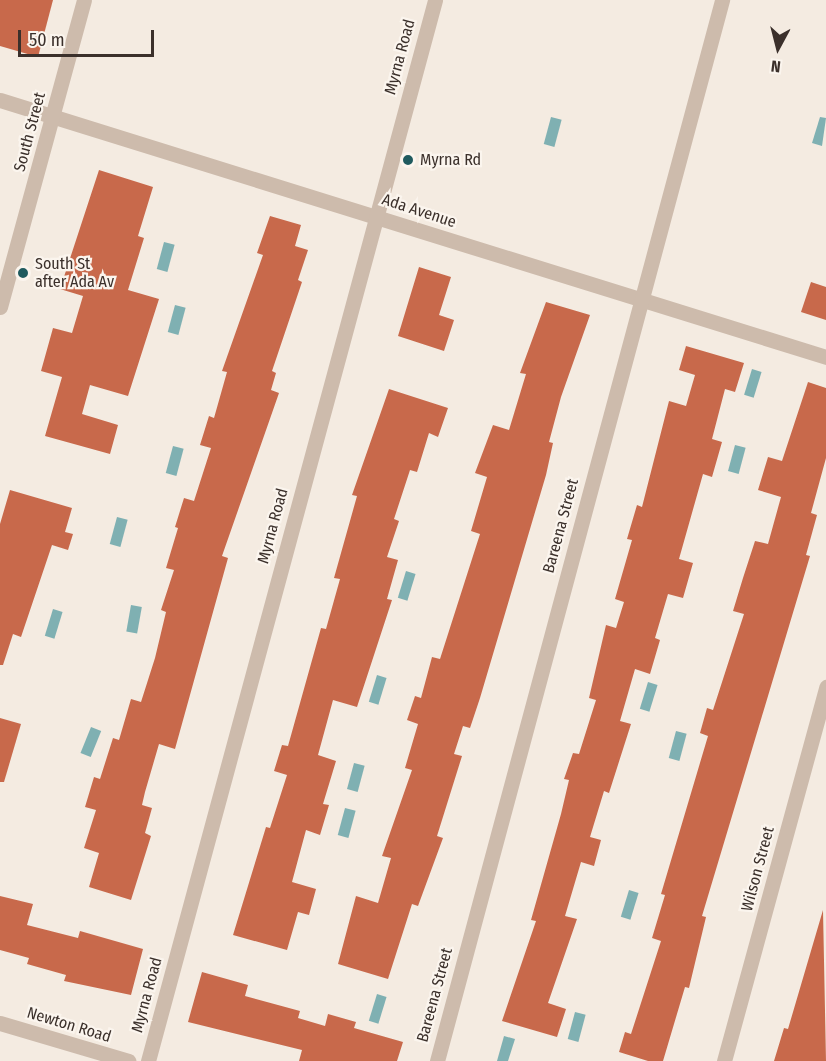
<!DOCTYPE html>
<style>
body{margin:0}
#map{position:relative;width:826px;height:1061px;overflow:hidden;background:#f4ebe1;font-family:"Fira Sans Condensed",sans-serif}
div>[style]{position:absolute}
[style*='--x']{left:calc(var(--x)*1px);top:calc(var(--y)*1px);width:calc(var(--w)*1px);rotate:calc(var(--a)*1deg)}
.water>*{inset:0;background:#7fb0b2;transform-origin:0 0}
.building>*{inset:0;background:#c8694b}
.minor>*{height:15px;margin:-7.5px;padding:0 7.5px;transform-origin:7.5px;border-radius:7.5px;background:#cdbbac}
.dots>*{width:16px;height:16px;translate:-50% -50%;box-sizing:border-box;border:3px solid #fbf5ee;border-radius:50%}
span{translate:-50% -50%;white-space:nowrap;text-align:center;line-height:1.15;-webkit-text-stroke:4.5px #fbf5ee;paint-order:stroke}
.street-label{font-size:16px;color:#3b302b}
.poi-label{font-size:16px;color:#3b302b}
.left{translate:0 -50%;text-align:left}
.north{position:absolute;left:748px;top:18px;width:60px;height:60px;-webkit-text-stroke:4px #fbf5ee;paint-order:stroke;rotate:187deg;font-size:16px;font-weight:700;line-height:24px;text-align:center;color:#3b302b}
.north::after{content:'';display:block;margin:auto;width:21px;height:27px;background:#3b302b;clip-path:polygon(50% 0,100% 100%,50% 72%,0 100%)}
.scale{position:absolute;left:18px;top:30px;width:136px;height:27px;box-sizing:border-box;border:3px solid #3b302b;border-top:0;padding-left:8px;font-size:18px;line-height:21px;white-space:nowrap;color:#3b302b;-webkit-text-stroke:4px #fbf5ee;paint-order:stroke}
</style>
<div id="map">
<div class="water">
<div style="left:551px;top:117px;width:11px;height:28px;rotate:15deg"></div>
<div style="clip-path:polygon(820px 117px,826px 118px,822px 146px,812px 143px)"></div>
<div style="left:164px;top:242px;width:11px;height:28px;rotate:15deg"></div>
<div style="left:175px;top:305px;width:11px;height:28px;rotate:15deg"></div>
<div style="left:752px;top:369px;width:10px;height:27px;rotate:17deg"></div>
<div style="left:735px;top:445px;width:11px;height:27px;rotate:15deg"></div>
<div style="left:173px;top:446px;width:11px;height:28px;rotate:15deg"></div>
<div style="left:117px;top:517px;width:11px;height:28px;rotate:15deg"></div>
<div style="left:406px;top:571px;width:10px;height:28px;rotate:17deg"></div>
<div style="left:131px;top:605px;width:11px;height:27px;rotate:10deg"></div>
<div style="left:53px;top:609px;width:10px;height:28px;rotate:17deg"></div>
<div style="left:377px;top:675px;width:10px;height:28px;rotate:17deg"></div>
<div style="left:648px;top:682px;width:10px;height:28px;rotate:17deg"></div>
<div style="left:91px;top:727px;width:11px;height:28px;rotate:22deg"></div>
<div style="left:676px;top:731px;width:11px;height:28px;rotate:15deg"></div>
<div style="left:354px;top:763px;width:11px;height:27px;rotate:15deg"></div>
<div style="left:345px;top:808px;width:11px;height:28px;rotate:15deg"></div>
<div style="left:629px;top:890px;width:10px;height:28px;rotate:17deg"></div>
<div style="left:377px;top:994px;width:10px;height:28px;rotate:17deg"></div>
<div style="left:575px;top:1012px;width:11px;height:28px;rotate:15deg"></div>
<div style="clip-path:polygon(504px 1036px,515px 1039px,508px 1061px,497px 1061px)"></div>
</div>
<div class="building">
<div style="clip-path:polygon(0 0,53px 0,38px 57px,0 46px)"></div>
<div style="clip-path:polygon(99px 170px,153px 187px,138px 236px,144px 238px,128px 290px,159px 299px,128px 396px,90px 385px,82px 414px,118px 425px,110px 454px,45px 436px,62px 377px,41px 371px,53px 328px,72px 333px,83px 296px,60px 289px)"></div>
<div style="clip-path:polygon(270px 216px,301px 225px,295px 246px,308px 250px,298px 280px,302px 282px,272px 371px,276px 373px,271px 390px,279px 393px,222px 556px,228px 558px,175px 749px,159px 744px,145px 792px,142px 805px,152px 808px,145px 833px,151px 836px,131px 900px,89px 887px,99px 853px,84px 848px,96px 810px,85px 807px,94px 777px,100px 779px,113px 738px,119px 740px,131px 699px,141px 702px,155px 658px,166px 612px,161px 610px,174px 570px,166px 568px,178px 528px,175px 527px,184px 498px,194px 501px,211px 448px,200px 445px,209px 416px,214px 418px,227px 372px,222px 371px,263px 255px,257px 253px)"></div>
<div style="clip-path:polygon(419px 267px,451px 277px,439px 315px,454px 320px,444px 351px,398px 336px)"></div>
<div style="clip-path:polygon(811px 282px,826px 287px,826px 320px,801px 312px)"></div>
<div style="clip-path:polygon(546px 302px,590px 315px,561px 397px,549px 442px,553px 443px,546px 475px,480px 698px,470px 728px,463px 726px,454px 754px,462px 756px,437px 836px,443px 838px,418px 906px,412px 904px,388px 979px,338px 964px,356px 896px,378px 903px,391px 858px,382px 856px,412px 770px,405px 768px,418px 724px,407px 720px,415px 696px,421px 698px,432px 657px,440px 659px,480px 534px,471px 531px,487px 477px,475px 473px,493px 425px,509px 430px,526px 374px,520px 373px)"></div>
<div style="clip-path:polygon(686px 346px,744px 363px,735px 392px,725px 389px,712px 439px,722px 442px,712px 477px,703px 474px,679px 559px,693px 563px,683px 598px,668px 594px,655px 638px,660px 640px,650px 674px,635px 669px,620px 721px,631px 724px,609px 793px,604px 791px,590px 837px,601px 840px,594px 866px,581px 862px,565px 916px,577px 919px,548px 1003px,566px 1009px,557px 1037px,502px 1021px,536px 921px,531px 920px,561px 814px,569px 780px,564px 779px,573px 753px,579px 754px,596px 700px,589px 698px,606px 625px,616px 628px,624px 602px,615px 599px,632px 540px,627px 539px,637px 505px,642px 507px,669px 401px,686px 406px,695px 375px,679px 370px)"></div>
<div style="clip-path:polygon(808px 382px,826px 388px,826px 458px,811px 513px,817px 515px,806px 555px,810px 556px,702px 916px,706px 917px,689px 988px,685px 987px,663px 1061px,648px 1061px,619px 1052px,625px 1032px,631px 1034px,661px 941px,652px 938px,665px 895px,661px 894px,708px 736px,700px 733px,707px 708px,713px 710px,744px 614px,733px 611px,743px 578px,755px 541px,768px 544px,781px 497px,758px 490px,768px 457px,782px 461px)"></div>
<div style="clip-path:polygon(389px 389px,448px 408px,438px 437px,429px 433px,417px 472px,410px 470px,394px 519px,399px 521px,387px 557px,398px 560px,387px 599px,392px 600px,357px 707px,333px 700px,318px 755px,336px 761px,323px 804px,329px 805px,320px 835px,306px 830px,292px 882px,316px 889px,309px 915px,298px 912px,287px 950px,233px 935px,266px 827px,270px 828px,287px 775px,274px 771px,282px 745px,288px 746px,321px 628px,326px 629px,340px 579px,334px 578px,357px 496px,352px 495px)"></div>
<div style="clip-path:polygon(10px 490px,72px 508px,65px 532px,73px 534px,68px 550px,52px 545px,21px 637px,13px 634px,3px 665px,0 665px,0 524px)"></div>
<div style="clip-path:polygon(0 718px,21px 724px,4px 782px,0 782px)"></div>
<div style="clip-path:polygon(0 896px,33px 904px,27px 925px,78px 938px,80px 931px,143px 949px,131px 995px,64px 981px,66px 975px,27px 964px,29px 958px,0 950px)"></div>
<div style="clip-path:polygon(823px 910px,826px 1061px,774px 1061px,784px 1028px,788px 1029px)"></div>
<div style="clip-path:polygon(202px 972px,248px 985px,245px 996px,300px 1011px,298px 1018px,325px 1026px,328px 1014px,356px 1022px,354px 1028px,403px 1042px,397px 1061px,299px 1061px,302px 1050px,188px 1022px)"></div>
</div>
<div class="minor">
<div style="--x:0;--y:100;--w:865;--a:17.28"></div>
<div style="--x:0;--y:307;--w:318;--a:-74.7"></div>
<div style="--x:0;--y:1023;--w:134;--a:16.5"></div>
<div style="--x:148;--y:1061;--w:1099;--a:-74.86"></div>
<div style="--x:437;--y:1061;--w:1099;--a:-74.96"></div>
<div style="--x:724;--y:1061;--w:388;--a:-74.7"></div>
</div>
<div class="dots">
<div style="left:408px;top:160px;background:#1f5a5e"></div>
<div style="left:23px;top:273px;background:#1f5a5e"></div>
</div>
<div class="street-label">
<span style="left:400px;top:57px;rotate:-75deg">Myrna Road</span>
<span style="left:30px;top:132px;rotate:-75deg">South Street</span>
<span style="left:419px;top:211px;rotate:18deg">Ada Avenue</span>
<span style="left:273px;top:526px;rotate:-75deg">Myrna Road</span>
<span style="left:561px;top:526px;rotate:-75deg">Bareena Street</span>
<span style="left:758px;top:869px;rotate:-75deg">Wilson Street</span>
<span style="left:147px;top:995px;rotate:-75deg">Myrna Road</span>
<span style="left:435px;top:995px;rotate:-75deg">Bareena Street</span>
<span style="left:69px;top:1025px;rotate:17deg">Newton Road</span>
</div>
<div class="poi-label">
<span class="left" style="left:420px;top:160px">Myrna Rd</span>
<span class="left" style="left:35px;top:273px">South St<br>after Ada Av</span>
</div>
<div class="north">N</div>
<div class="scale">50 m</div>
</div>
